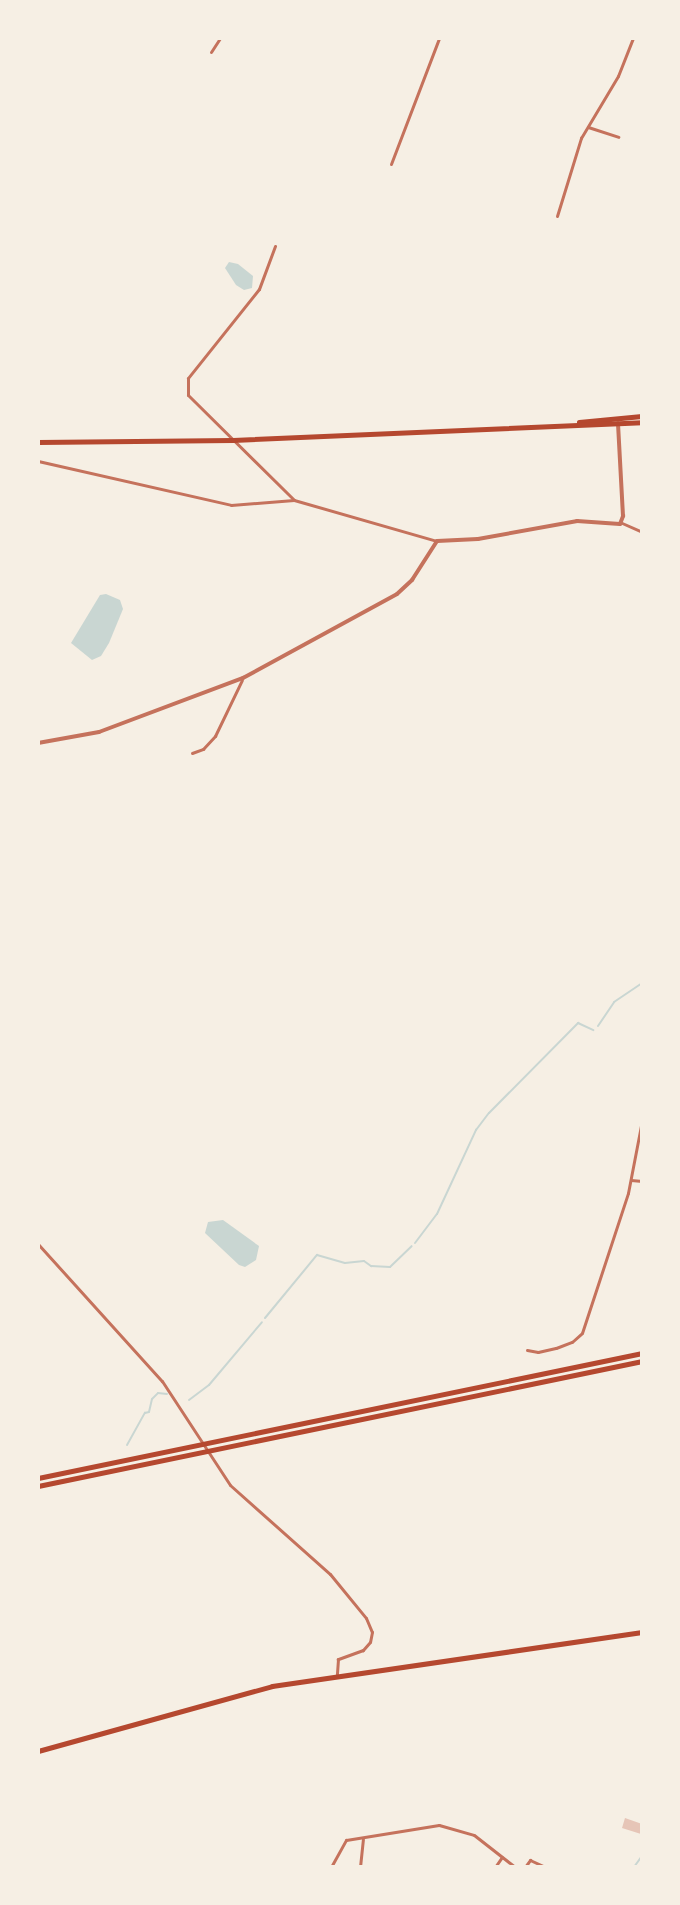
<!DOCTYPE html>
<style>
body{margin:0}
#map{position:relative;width:680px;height:1905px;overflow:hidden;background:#f6efe4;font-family:"Times New Roman",serif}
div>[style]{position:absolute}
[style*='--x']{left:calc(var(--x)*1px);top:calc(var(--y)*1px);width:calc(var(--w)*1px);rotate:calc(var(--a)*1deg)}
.water>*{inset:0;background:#c9d6d2}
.stream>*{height:2px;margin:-1px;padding:0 1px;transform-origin:1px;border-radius:1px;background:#c9d6d2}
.building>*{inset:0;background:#e6c5b7}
.minor>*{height:3px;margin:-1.5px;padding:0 1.5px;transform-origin:1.5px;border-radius:1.5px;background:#c5725c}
.tertiary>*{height:4px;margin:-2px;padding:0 2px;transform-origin:2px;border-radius:2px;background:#c5725c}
.secondary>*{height:5px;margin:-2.5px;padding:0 2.5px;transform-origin:2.5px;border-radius:2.5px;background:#b5482f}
.trunk>*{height:5px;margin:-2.5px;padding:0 2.5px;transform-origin:2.5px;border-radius:2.5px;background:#b5482f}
span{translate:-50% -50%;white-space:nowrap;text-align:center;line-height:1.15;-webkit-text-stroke:8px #f6efe4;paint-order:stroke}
.frame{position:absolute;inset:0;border:40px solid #f6efe4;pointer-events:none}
</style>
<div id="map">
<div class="water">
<div style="clip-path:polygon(229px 262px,238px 264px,253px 276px,252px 288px,244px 290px,236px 285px,225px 268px)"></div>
<div style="clip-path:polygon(106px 594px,120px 600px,123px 609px,109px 643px,101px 656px,92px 660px,71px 643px,100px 595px)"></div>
<div style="clip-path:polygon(223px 1220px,259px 1246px,256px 1260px,245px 1267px,239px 1265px,205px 1233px,208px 1222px)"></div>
</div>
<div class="stream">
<div style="--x:598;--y:1026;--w:29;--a:-56"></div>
<div style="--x:614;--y:1002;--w:34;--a:-34"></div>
<div style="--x:415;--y:1243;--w:36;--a:-53"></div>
<div style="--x:437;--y:1214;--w:93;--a:-65.1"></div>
<div style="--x:476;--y:1130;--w:21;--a:-53"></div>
<div style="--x:489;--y:1113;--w:127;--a:-45.3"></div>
<div style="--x:578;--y:1023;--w:17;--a:25"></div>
<div style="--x:265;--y:1318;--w:82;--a:-50.5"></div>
<div style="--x:317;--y:1255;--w:29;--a:16"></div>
<div style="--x:345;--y:1263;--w:19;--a:-6"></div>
<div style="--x:364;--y:1261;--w:9;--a:36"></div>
<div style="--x:371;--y:1266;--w:19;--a:3"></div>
<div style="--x:390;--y:1267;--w:30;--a:-44"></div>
<div style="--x:189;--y:1400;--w:25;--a:-37"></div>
<div style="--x:209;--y:1385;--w:82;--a:-49.9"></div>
<div style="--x:127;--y:1445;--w:37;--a:-61"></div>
<div style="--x:145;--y:1413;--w:4;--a:-14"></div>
<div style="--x:149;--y:1412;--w:13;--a:-77"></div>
<div style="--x:152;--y:1399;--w:8;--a:-45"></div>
<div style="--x:158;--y:1393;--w:9;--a:6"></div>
<div style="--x:634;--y:1867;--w:14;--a:-54"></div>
</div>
<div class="building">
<div style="clip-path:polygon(625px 1818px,642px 1824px,641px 1834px,622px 1828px)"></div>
</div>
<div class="minor">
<div style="--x:211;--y:52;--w:17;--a:-57"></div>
<div style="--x:588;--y:127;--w:32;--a:18"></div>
<div style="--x:391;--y:164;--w:135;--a:-69.1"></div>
<div style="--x:557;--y:216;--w:82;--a:-72.9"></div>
<div style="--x:581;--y:138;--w:72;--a:-59.2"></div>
<div style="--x:618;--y:76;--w:41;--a:-68.5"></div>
<div style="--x:275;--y:246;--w:46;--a:110.4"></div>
<div style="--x:259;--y:289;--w:114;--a:128.6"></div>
<div style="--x:188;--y:378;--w:17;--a:90"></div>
<div style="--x:188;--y:395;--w:149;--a:44.7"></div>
<div style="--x:294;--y:500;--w:149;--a:16"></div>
<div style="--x:38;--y:461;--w:198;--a:12.8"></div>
<div style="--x:231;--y:505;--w:63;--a:-4.5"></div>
<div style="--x:622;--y:523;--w:22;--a:24"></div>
<div style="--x:192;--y:753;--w:12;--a:-20"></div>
<div style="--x:203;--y:749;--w:18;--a:-47"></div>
<div style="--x:215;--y:736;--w:62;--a:-64.3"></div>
<div style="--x:631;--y:1180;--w:11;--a:5"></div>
<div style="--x:38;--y:1244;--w:185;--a:47.9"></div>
<div style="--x:162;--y:1381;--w:124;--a:56.8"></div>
<div style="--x:230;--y:1485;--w:134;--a:41.7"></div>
<div style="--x:330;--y:1574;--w:57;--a:50.7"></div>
<div style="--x:366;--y:1618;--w:15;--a:67"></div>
<div style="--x:372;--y:1632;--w:10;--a:101"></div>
<div style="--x:370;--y:1642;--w:11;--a:131"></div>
<div style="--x:363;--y:1650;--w:27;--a:160"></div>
<div style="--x:338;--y:1659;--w:16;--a:94"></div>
<div style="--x:527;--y:1350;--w:11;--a:10"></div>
<div style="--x:538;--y:1352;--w:18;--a:-13"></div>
<div style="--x:556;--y:1348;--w:17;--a:-21"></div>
<div style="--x:572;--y:1342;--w:13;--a:-42"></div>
<div style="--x:582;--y:1333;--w:147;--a:-71.8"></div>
<div style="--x:628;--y:1193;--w:74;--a:-79.1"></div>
<div style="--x:331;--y:1867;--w:31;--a:-61"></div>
<div style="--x:346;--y:1840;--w:94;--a:-9.2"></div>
<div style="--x:439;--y:1825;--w:36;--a:16"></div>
<div style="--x:474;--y:1835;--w:52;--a:38"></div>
<div style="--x:360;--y:1867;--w:28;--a:-84"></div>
<div style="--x:495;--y:1867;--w:12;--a:-55"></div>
<div style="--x:525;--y:1867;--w:9;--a:-54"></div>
<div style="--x:530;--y:1860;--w:17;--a:25"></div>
</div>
<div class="tertiary">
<div style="--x:38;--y:743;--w:62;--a:-10.2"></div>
<div style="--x:99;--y:732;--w:154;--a:-20.6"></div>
<div style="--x:243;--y:678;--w:175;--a:-28.6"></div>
<div style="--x:397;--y:594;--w:21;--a:-43"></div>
<div style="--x:412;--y:580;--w:46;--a:-57.3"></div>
<div style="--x:437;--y:541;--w:41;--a:-2.8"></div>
<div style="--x:478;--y:539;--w:101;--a:-10.3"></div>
<div style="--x:577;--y:521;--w:43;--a:4"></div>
<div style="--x:620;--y:524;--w:9;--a:-69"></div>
<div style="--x:623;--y:516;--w:93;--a:-93.1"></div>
</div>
<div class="secondary">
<div style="--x:579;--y:422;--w:63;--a:-5.4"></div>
<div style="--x:38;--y:442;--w:195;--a:-0.6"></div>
<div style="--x:233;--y:440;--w:409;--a:-2.5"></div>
<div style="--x:38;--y:1751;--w:243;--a:-15.5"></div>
<div style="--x:272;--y:1686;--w:374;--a:-8.3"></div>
</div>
<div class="trunk">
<div style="--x:38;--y:1478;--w:617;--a:-11.69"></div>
<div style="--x:38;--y:1486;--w:617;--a:-11.69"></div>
</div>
<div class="frame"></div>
</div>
